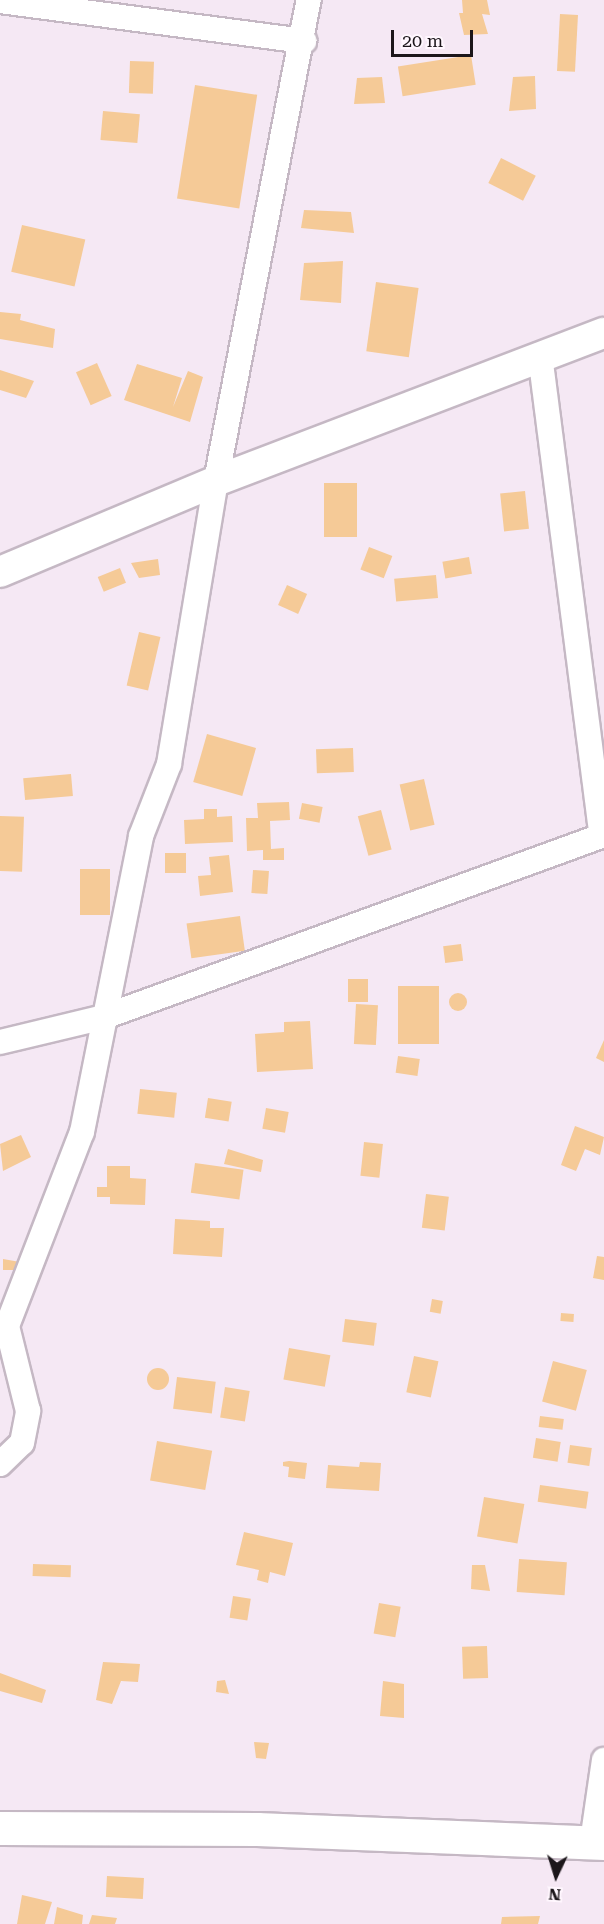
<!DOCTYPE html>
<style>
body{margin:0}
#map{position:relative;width:604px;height:1924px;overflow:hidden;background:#f5e8f4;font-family:"Roboto Serif",serif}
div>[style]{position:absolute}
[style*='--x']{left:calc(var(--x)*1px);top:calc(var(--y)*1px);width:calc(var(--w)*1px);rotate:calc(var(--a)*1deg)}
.building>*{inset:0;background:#f5ca97;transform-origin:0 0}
.round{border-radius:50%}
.roads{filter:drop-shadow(2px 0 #c5b8c4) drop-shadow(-2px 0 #c5b8c4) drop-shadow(0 2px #c5b8c4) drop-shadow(0 -2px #c5b8c4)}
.minor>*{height:24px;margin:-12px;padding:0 12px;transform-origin:12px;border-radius:12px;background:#fff}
.tertiary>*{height:30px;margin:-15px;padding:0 15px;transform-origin:15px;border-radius:15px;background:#fff}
.secondary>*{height:33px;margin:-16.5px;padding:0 16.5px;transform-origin:16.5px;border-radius:16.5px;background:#fff}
span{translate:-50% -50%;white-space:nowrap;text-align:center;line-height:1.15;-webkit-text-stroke:4.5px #fff7fe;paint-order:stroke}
.north{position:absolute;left:526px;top:1846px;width:60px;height:60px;-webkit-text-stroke:4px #fff7fe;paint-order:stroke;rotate:184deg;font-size:16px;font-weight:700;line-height:24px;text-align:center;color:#1b161a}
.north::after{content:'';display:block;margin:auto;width:21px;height:27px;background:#1b161a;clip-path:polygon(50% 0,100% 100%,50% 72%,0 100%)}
.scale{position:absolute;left:391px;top:30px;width:82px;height:27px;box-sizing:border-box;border:3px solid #1b161a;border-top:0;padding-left:8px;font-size:18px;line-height:21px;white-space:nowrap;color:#1b161a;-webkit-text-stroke:4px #fff7fe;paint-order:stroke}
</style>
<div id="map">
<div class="building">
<div style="clip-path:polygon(462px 0,487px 0,490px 15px,482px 14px,488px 34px,464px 35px,459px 13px,463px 13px)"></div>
<div style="left:560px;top:14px;width:18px;height:57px;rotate:3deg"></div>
<div style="left:471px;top:55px;width:30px;height:74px;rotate:81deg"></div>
<div style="left:130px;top:61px;width:24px;height:32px;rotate:2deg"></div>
<div style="clip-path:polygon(535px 76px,536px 109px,509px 111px,513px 77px)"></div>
<div style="clip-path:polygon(382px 77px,385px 103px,354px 104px,357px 78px)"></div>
<div style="left:195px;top:85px;width:63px;height:115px;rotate:9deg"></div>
<div style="left:103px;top:111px;width:37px;height:29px;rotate:5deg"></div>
<div style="left:501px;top:158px;width:39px;height:28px;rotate:27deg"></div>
<div style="clip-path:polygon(304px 210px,351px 212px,354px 233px,301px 228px)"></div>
<div style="left:22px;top:225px;width:65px;height:48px;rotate:13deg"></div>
<div style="clip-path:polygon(343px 261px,341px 303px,300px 300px,304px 263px)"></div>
<div style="left:376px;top:282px;width:43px;height:70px;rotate:8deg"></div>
<div style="clip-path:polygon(0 312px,21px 314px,20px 320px,55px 329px,53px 348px,0 339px)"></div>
<div style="left:97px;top:363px;width:36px;height:23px;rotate:66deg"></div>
<div style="clip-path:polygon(137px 364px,182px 378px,173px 407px,188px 371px,203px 377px,190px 422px,124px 400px)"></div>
<div style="clip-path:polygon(0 370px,34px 381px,26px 398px,0 390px)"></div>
<div style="left:357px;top:483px;width:54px;height:33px;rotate:90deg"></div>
<div style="left:525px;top:491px;width:38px;height:25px;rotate:84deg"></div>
<div style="left:369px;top:547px;width:25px;height:24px;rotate:21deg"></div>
<div style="left:469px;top:557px;width:17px;height:27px;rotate:80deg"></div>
<div style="clip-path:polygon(158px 559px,160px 575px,139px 578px,131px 563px)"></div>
<div style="left:120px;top:568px;width:16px;height:24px;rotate:68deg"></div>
<div style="left:436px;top:575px;width:23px;height:42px;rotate:85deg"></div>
<div style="left:287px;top:585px;width:22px;height:22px;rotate:24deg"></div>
<div style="left:139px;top:632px;width:22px;height:55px;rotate:13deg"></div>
<div style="left:207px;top:734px;width:51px;height:50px;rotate:16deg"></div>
<div style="left:353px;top:748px;width:24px;height:37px;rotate:88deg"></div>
<div style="left:71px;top:774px;width:22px;height:48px;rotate:85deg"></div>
<div style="left:424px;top:779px;width:47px;height:25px;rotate:77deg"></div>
<div style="clip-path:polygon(289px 802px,290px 820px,270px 821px,271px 849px,284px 848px,284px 860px,263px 860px,263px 850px,247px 851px,246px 818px,258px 818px,257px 803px)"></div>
<div style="left:302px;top:803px;width:21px;height:16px;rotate:11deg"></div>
<div style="clip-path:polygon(204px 809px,217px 809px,217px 817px,232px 816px,233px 842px,185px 844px,184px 820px,204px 819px)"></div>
<div style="left:381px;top:810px;width:41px;height:24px;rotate:75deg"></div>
<div style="left:0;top:816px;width:24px;height:55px;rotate:2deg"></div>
<div style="left:165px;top:853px;width:21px;height:20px"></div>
<div style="clip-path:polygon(229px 855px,233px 892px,200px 896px,198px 876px,211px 875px,209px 857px)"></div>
<div style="left:80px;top:869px;width:30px;height:46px"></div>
<div style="left:253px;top:870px;width:16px;height:23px;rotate:4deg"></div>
<div style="left:240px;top:916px;width:35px;height:54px;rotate:82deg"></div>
<div style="left:461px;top:944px;width:17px;height:18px;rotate:83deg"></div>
<div style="left:348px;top:979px;width:20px;height:23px"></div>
<div style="left:398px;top:986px;width:41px;height:58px"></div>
<div class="round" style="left:449px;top:993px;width:18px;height:18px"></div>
<div style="left:356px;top:1004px;width:22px;height:40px;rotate:3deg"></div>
<div style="clip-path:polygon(310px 1021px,313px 1069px,257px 1072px,255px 1034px,284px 1032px,284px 1022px)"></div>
<div style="clip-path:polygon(604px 1040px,604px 1062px,596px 1058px)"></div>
<div style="left:398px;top:1056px;width:22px;height:17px;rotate:8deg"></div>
<div style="left:140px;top:1089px;width:37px;height:25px;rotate:6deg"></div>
<div style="left:208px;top:1098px;width:24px;height:20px;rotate:9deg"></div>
<div style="left:266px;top:1108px;width:23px;height:21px;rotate:10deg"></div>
<div style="clip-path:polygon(575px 1126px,604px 1137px,600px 1155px,585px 1149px,576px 1171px,561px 1165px)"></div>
<div style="clip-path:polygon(21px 1135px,31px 1157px,3px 1171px,0 1144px)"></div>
<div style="left:364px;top:1142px;width:19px;height:34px;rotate:6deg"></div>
<div style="clip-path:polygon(228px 1149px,263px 1160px,261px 1172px,224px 1164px)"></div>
<div style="left:195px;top:1163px;width:49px;height:30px;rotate:8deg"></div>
<div style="clip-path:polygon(107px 1166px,130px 1166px,130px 1178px,146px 1179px,145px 1205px,110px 1204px,110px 1197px,97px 1197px,97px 1187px,107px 1187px)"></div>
<div style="left:426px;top:1194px;width:23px;height:34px;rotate:7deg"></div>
<div style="clip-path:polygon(175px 1219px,210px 1221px,210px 1228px,224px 1228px,222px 1257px,173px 1254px)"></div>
<div style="clip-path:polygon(597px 1256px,604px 1257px,604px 1280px,593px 1278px)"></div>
<div style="clip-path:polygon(3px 1259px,20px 1262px,19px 1270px,3px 1270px)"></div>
<div style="left:432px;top:1299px;width:11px;height:13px;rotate:10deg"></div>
<div style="left:561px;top:1313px;width:13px;height:8px;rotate:4deg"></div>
<div style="left:345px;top:1319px;width:32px;height:23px;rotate:7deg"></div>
<div style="left:289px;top:1348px;width:42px;height:32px;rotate:10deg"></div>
<div style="left:414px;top:1356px;width:25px;height:37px;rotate:12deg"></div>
<div style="left:553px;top:1361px;width:35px;height:42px;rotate:15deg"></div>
<div class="round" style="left:147px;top:1368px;width:22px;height:22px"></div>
<div style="left:177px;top:1377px;width:39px;height:32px;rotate:7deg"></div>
<div style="left:225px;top:1387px;width:25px;height:31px;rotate:9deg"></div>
<div style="left:540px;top:1416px;width:24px;height:11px;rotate:7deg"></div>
<div style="left:536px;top:1438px;width:25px;height:20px;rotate:9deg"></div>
<div style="left:157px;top:1441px;width:56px;height:40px;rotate:10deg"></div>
<div style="left:570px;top:1445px;width:22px;height:18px;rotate:8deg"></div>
<div style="clip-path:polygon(289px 1461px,307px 1463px,305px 1479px,288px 1477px,289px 1467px,283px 1466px,283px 1462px)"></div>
<div style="clip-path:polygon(360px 1462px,381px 1463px,379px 1491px,326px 1488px,328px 1465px,359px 1467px)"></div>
<div style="left:540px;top:1485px;width:49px;height:17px;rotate:8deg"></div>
<div style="left:484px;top:1497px;width:41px;height:40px;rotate:10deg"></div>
<div style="clip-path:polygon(244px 1532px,293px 1543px,285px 1576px,270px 1572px,268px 1583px,257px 1580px,259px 1570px,236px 1565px)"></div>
<div style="left:519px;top:1559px;width:48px;height:33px;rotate:4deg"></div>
<div style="left:33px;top:1564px;width:38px;height:12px;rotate:2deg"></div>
<div style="clip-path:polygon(472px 1565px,485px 1565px,490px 1591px,471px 1589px)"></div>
<div style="left:233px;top:1596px;width:18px;height:22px;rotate:9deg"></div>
<div style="left:379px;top:1603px;width:22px;height:31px;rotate:10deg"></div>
<div style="left:487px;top:1646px;width:32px;height:25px;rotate:88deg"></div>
<div style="clip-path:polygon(103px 1662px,140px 1664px,138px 1682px,121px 1681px,112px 1704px,96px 1700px)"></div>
<div style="clip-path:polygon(0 1673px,46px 1690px,42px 1703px,0 1691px)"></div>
<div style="clip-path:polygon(225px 1680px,229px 1694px,216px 1692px,217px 1681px)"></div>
<div style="clip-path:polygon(383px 1681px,404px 1684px,404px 1718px,380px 1716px)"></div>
<div style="clip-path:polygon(254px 1742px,269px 1743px,266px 1759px,256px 1758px)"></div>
<div style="left:107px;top:1876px;width:37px;height:21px;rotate:3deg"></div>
<div style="clip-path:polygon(22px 1895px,52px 1902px,45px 1924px,17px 1924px)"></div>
<div style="clip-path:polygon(57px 1907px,83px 1915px,82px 1924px,54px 1924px)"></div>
<div style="clip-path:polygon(92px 1915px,117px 1918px,115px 1924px,89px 1924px)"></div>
<div style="clip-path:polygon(540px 1916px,538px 1924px,501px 1924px,502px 1917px)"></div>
</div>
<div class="roads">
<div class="minor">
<div style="--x:0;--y:1;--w:307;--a:7.5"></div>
<div style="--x:540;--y:355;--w:485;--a:82.7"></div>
<div style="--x:0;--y:1042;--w:107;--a:-13.5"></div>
<div style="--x:104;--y:1017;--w:532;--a:-20"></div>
<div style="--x:0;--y:1464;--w:30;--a:-44"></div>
<div style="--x:22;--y:1443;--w:33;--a:-79"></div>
<div style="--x:28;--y:1411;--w:88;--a:-103.9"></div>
<div style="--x:7;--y:1326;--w:208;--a:-68.9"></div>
<div style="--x:82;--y:1132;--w:302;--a:-78.7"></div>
<div style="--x:141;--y:836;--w:77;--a:-68.7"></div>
<div style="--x:169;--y:764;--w:287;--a:-80.6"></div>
<div style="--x:216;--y:481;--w:490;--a:-79.1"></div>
<div style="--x:592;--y:1842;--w:83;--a:-81.7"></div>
</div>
<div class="tertiary">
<div style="--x:0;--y:572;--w:234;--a:-22.8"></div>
<div style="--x:216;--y:481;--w:415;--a:-20.9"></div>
</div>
<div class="secondary">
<div style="--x:0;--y:1828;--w:257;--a:0.2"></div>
<div style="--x:257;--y:1829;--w:347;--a:2.3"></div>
</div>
</div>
<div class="north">N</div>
<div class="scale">20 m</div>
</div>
